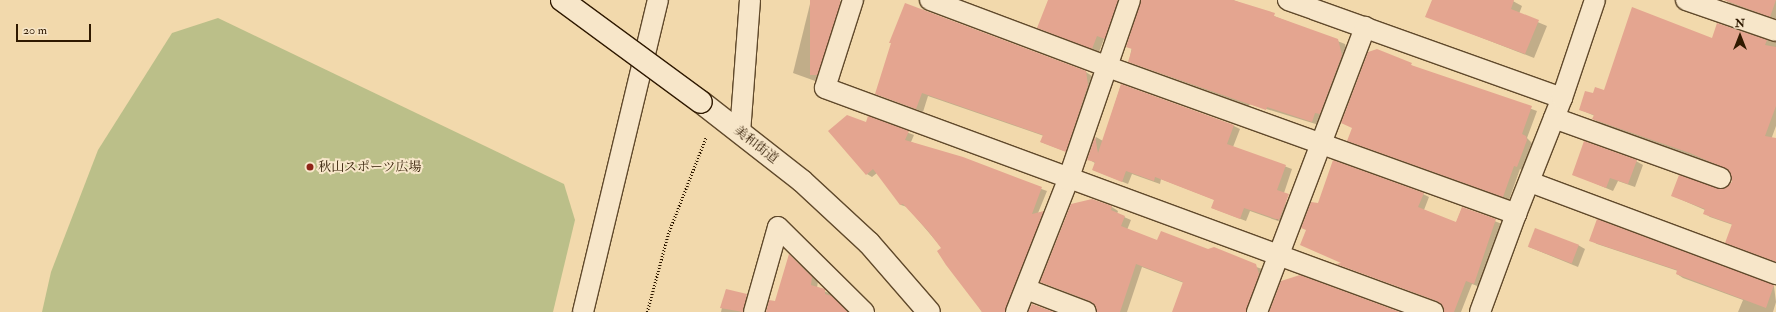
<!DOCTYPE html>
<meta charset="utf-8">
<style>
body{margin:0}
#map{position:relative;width:1776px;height:312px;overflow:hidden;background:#f2d9ac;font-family:"IM FELL Double Pica","Noto Serif JP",serif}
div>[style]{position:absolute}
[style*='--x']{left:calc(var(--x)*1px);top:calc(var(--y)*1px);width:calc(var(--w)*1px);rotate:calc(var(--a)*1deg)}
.green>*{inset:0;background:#bbbf89}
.shadow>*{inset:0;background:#0003;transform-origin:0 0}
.building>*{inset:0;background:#e4a590;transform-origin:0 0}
.path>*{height:2.5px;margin-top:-1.25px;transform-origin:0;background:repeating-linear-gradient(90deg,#2f1900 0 1px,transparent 0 3px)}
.roads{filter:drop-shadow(1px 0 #60492b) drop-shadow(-1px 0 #60492b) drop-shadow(0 1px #60492b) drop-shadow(0 -1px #60492b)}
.minor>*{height:20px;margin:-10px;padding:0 10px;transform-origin:10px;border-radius:10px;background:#f7e6c9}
.secondary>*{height:22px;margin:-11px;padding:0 11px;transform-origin:11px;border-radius:11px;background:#f7e6c9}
.bridges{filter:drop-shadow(1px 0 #2f1900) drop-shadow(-1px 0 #2f1900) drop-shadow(0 1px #2f1900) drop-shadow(0 -1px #2f1900)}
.secondary-bridge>*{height:22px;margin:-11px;padding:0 11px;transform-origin:11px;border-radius:11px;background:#f7e6c9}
.dots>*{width:11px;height:11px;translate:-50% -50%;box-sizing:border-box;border:2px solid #f7e6c9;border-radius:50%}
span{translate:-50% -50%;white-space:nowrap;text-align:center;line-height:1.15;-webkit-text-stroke:4px #f7e6c9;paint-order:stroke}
.street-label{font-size:13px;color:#2f1900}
.poi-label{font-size:13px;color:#2f1900}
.left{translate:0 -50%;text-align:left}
.north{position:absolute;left:1720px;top:16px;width:40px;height:40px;-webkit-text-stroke:3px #f7e6c9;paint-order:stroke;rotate:0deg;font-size:11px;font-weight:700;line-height:16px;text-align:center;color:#2f1900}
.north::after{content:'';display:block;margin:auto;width:14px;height:18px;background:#2f1900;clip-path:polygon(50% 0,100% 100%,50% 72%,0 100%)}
.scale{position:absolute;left:16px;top:24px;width:75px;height:18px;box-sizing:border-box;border:2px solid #2f1900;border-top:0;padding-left:5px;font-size:12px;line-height:14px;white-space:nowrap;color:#2f1900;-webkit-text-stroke:3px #f7e6c9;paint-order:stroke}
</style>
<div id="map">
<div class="green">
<div style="clip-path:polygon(218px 18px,564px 184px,575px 220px,553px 312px,42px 312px,51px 272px,98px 150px,172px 33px)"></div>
</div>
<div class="shadow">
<div style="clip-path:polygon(811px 0,839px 0,845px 4px,818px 82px,793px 73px)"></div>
<div style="clip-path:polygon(1049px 0,1127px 0,1112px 42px,1104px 39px,1099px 52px,1039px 28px)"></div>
<div style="clip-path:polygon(1141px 0,1233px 0,1345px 44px,1349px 59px,1319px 125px,1250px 104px,1249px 106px,1129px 62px)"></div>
<div style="clip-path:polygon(1434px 0,1511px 0,1522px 6px,1519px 14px,1547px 26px,1534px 58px,1426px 16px)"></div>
<div style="clip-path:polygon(1725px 0,1776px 0,1776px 19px,1731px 4px)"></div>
<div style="clip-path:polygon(1718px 24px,1776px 42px,1776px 126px,1768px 148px,1776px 151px,1776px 261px,1726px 242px,1733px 225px,1710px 217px,1704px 213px,1705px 210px,1673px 196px,1723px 190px,1733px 182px,1731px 171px,1600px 123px,1593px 119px,1595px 116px,1581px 110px,1594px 95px,1713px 39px)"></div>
<div style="clip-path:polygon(1377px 50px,1417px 68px,1537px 111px,1527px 138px,1533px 144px,1523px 170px,1520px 169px,1509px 200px,1349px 141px)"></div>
<div style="clip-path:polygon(1086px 72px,1092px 76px,1094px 89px,1072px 154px,1041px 142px,1044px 136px,928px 96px,923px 112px,876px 94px)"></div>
<div style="clip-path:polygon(1121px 85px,1234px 126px,1240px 129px,1233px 147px,1292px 169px,1284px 193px,1288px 195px,1278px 221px,1250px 211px,1246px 221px,1212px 208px,1215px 200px,1161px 179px,1160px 184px,1132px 174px,1128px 184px,1093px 170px,1095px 163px,1088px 159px,1096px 137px,1103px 141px)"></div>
<div style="clip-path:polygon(868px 117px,914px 135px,911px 142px,1047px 191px,1038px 213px,1043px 212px,1048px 215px,1010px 312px,982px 312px,942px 248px,907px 207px,901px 205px,877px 173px,872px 177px,867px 174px)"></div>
<div style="clip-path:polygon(1636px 161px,1643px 165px,1635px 187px,1618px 181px,1613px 191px,1573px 174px)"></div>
<div style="clip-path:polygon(1423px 194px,1429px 197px,1424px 210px,1456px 223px,1462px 208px,1502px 224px,1480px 287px,1472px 284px,1461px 312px,1445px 312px,1439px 302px,1339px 264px,1343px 263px,1318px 204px)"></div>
<div style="left:1290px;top:196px;width:6px;height:27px;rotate:31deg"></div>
<div style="clip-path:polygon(1092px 200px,1112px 207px,1118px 211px,1117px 214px,1131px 220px,1127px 230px,1158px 241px,1208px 250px,1262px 269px,1265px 278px,1253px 312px,1173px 312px,1184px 283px,1142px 267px,1127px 312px,1098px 312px,1093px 303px,1041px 282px)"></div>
<div style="clip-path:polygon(1598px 221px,1774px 286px,1776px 302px,1773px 312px,1738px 312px,1743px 300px,1683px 278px,1677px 274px,1678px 271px,1597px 244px,1590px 240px)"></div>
<div style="clip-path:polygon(1578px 245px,1585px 249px,1578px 267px,1529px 247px)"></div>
<div style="clip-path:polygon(790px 256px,818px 281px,817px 288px,831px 294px,846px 309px,846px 312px,767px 312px,776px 303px)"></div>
<div style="clip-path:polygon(726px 290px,753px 299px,750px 312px,721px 312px)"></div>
</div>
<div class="building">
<div style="left:810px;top:0;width:30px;height:75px"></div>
<div style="clip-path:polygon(1048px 0,1118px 0,1105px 39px,1097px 36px,1092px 49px,1037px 28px)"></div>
<div style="clip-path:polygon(1141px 0,1233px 0,1275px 13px,1274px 16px,1338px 39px,1342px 55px,1320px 114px,1315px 113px,1312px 122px,1267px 107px,1266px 110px,1128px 62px,1132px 49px,1126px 47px)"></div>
<div style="clip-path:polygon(1432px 0,1514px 0,1511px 9px,1539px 20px,1525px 54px,1425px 17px)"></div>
<div style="clip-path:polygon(1724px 0,1776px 0,1770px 17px)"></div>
<div style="clip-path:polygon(905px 3px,1086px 71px,1088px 85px,1066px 152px,1040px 142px,1043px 135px,922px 93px,916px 109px,875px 94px,891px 43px,889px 43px)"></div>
<div style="clip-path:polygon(1632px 7px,1712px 38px,1717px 23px,1767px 40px,1765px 45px,1776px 47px,1776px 106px,1765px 136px,1776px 138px,1776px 262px,1725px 243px,1732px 224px,1703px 214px,1705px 209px,1671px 196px,1679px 175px,1723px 189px,1732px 182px,1729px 170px,1690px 153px,1592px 119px,1594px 115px,1579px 110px,1585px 91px,1593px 93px,1595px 87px,1604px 90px)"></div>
<div style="clip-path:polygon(1377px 49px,1412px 63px,1411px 65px,1532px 106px,1522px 134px,1526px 136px,1527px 140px,1517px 167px,1514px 166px,1503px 197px,1347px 141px,1352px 128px,1341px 123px,1368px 52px)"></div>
<div style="clip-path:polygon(1121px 84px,1234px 125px,1227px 144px,1286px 165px,1277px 190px,1289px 194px,1279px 220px,1244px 208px,1240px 219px,1211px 208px,1214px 200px,1155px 177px,1154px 181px,1126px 171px,1122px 182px,1092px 170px,1095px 162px,1087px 160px,1095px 136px,1098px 153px)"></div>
<div style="clip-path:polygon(847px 115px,866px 122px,868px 116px,909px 131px,905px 140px,963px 157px,1042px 187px,1032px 214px,1044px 211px,1005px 312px,982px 312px,946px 265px,937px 251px,941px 248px,928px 231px,903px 204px,900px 205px,873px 169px,866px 175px,828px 131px)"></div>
<div style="clip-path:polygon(1584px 141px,1637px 160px,1628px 184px,1610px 178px,1606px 188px,1572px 175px)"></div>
<div style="clip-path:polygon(1333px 160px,1424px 193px,1418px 207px,1456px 222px,1462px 207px,1496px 219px,1474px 284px,1466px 281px,1454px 312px,1444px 312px,1442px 305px,1437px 301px,1336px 264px,1341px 263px,1300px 245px,1306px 230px,1301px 228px,1311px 202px,1318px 203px)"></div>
<div style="clip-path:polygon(1092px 199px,1112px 206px,1111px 210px,1125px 216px,1121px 226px,1157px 240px,1161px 231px,1208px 249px,1214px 247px,1256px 264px,1259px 274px,1246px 312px,1172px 312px,1183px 282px,1136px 264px,1120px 312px,1097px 312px,1095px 305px,1090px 301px,1040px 282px,1071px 204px)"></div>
<div style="clip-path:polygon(1597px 219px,1774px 285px,1766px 308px,1676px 274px,1677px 270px,1589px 241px)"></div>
<div style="left:1535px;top:228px;width:47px;height:20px;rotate:21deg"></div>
<div style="clip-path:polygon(789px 254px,812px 277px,811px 285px,825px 289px,825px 294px,832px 296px,848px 312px,766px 312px,769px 300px,775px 301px)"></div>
<div style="clip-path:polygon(1300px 275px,1400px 312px,1269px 312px,1281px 281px)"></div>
<div style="clip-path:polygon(726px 289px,747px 294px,743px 312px,720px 308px)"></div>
<div style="clip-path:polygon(1032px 304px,1054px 312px,1028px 312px)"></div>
</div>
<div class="path">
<div style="--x:647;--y:312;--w:81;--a:-74.9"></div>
<div style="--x:668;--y:234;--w:104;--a:-68.6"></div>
</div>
<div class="roads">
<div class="minor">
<div style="--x:853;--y:0;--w:92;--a:107.7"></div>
<div style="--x:825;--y:88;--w:648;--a:20.22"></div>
<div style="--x:930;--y:0;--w:190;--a:20.6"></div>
<div style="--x:1108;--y:67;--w:434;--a:19.8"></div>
<div style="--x:1288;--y:0;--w:291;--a:19.7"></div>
<div style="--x:1686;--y:0;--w:95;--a:19"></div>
<div style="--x:1554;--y:118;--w:177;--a:19.8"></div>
<div style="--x:740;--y:133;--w:133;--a:-85.7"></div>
<div style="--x:1530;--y:182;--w:263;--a:20.5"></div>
<div style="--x:1026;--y:289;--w:64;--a:21"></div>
<div style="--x:583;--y:312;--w:321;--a:-76.5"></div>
<div style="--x:754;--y:312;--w:88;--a:-74.2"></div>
<div style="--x:778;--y:227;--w:121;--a:44.7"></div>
<div style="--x:1016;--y:312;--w:142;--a:-68.5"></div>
<div style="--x:1068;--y:180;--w:190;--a:-71"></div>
<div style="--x:1257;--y:312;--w:305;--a:-69.2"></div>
<div style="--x:1480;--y:312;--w:104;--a:-69.8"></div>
<div style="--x:1516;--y:214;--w:125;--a:-68.4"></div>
<div style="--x:1562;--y:98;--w:103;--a:-71.4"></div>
</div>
<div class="secondary">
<div style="--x:701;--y:102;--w:128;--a:38"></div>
<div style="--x:802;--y:181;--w:91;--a:42.8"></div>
<div style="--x:869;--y:243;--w:91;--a:49"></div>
</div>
</div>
<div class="bridges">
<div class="secondary-bridge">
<div style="--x:562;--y:0;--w:172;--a:36.3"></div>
</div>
</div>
<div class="dots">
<div style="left:310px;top:167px;background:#8f2418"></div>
</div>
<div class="street-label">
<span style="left:756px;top:145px;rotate:38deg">美和街道</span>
</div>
<div class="poi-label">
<span class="left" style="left:318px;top:167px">秋山スポーツ広場</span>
</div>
<div class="north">N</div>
<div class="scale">20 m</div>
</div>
